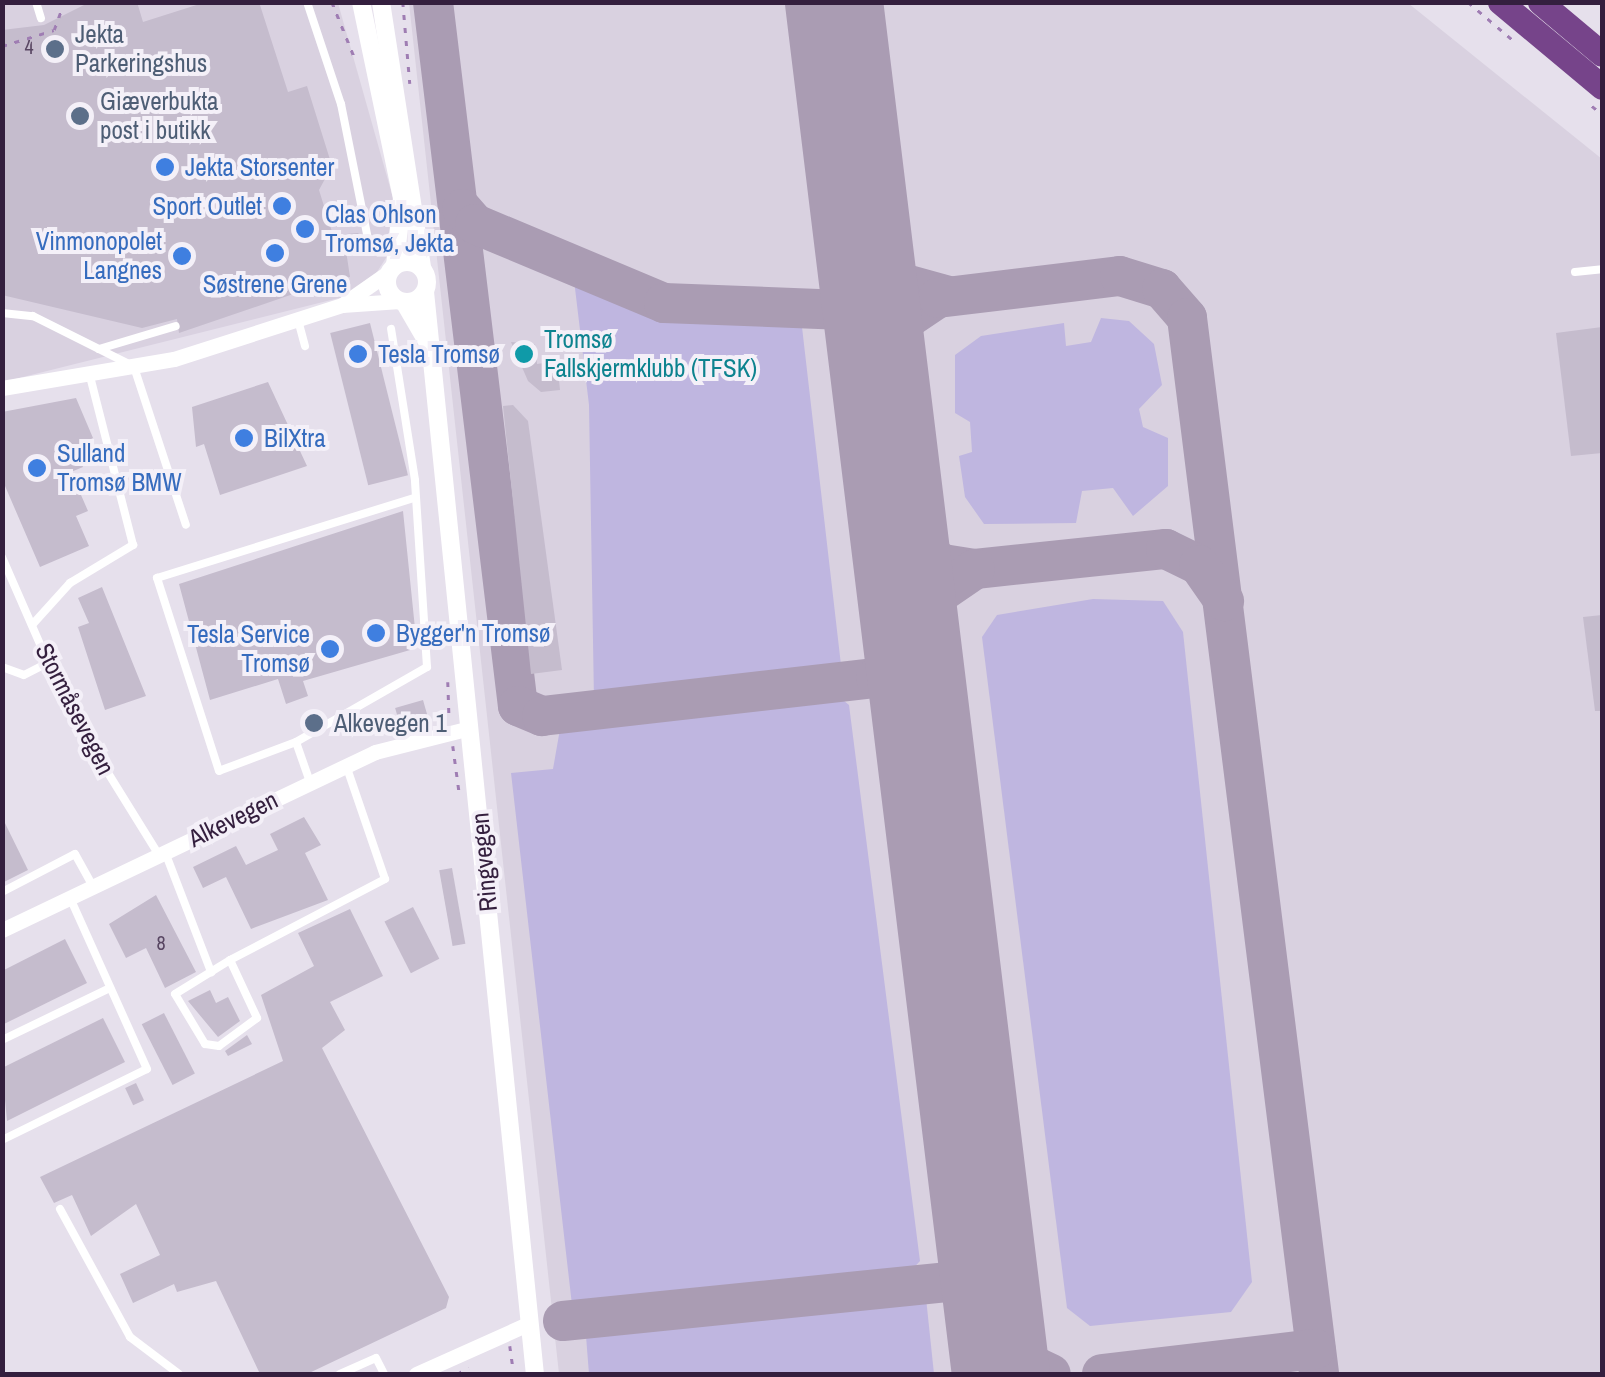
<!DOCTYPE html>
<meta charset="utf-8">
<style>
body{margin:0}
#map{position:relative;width:1605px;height:1377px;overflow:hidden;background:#e6e0ec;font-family:"Archivo Narrow",sans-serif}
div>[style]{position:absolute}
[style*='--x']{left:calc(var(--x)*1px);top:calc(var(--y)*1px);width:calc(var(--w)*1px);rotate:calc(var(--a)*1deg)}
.built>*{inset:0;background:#d9d1e0}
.green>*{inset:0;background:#bfb6e0}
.taxiway>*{height:40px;margin:-20px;padding:0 20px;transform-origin:20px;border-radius:20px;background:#aa9cb3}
.runway>*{height:98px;margin:-49px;padding:0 49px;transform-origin:49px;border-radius:49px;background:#aa9cb3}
.building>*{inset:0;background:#c5bccd;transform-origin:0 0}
.path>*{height:2.5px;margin-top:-1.25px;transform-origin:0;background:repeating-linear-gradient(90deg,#9f7db3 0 5px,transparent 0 13px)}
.service>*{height:8px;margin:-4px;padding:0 4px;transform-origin:4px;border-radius:4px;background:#fff}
.minor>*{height:15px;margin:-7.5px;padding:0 7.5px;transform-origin:7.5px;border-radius:7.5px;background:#fff}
.tertiary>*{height:18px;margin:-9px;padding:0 9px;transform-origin:9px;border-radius:9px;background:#fff}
.tertiary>.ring{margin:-9px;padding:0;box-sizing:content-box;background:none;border:18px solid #fff;border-radius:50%}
.trunk>*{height:25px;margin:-12.5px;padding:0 12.5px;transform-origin:12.5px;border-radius:12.5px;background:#76448a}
.dots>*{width:28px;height:28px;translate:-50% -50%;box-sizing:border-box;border:5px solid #f4f0f8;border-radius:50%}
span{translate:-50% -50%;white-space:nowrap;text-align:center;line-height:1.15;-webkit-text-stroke:8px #f4f0f8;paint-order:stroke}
.number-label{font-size:20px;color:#584662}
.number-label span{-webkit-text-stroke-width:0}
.service-label{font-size:25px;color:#4e5e75}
.left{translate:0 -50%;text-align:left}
.shop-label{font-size:25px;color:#366cbe}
.right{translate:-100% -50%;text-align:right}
.culture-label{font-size:25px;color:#0d838f}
.street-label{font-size:25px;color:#341f3e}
.frame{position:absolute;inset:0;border:5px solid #341f3e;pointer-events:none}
</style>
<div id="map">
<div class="built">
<div style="clip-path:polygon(3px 3px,338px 3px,395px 205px,393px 247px,377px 272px,343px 297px,3px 382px)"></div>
<div style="clip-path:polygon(409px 3px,1408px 3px,1602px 159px,1602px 1374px,559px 1374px)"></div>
</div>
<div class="green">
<div style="clip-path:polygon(574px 280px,662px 315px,802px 327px,841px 665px,594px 700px,589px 405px)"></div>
<div style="clip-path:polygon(1101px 318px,1129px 321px,1154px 344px,1162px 385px,1139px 409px,1143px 427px,1168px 438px,1168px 486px,1133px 516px,1113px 488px,1082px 491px,1076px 523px,984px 524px,965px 497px,959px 456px,972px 452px,970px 422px,955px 413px,955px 355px,981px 336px,1064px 323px,1066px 346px,1091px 342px)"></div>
<div style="clip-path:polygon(1093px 599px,1163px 601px,1183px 632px,1252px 1282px,1231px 1312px,1090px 1326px,1067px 1308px,982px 637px,997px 615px)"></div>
<div style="clip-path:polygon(838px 696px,849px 705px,920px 1261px,908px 1274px,572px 1305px,511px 773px,553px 769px,560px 729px)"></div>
<div style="clip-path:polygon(926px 1298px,934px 1374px,589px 1374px,586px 1336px)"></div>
</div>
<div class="taxiway">
<div style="--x:433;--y:2;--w:709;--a:83.12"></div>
<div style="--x:518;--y:706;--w:26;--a:23"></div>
<div style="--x:542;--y:716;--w:336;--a:-6.5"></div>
<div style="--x:876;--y:678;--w:35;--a:24"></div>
<div style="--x:908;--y:692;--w:26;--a:61"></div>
<div style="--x:462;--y:209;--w:20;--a:49"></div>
<div style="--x:475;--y:224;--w:205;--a:22.7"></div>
<div style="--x:664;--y:303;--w:180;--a:2.2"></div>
<div style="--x:844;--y:310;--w:25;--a:34"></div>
<div style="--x:865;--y:324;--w:26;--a:65"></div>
<div style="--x:862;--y:228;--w:60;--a:60.9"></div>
<div style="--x:891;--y:280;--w:60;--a:15.4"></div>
<div style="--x:879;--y:373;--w:49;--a:-70.8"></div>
<div style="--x:895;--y:327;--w:52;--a:-34"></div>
<div style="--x:938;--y:298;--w:183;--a:-6.9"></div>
<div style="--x:1120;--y:276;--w:44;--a:17.2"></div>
<div style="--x:1162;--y:289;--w:38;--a:49"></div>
<div style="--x:1187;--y:318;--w:1064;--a:82.87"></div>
<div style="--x:896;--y:509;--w:43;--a:62.2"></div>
<div style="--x:916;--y:547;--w:32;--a:32"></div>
<div style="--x:943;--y:564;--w:32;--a:9"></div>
<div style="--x:975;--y:569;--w:192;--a:-6"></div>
<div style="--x:1166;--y:549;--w:37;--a:26"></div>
<div style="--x:1199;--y:565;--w:44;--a:55.2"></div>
<div style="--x:913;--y:649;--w:49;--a:-73.4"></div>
<div style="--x:927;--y:602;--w:58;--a:-34.5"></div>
<div style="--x:994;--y:1316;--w:50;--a:59.8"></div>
<div style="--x:1019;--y:1359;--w:35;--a:25"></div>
<div style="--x:563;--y:1321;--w:403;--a:-5.8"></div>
<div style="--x:964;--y:1280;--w:38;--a:43"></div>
<div style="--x:1102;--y:1374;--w:215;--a:-6.7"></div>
</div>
<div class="runway">
<div style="--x:834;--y:2;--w:1382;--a:83.06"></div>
</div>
<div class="building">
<div style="clip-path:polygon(90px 2px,137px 2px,143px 22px,206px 2px,259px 2px,288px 92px,307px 86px,332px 166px,319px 190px,333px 235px,359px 233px,345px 244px,350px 277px,299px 281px,302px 291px,179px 333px,177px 319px,142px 328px,2px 295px,2px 30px,44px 25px)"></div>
<div style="left:370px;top:323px;width:157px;height:41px;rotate:76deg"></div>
<div style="clip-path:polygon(1602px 327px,1602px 453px,1571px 456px,1556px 333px)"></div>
<div style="clip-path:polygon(511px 342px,535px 344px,537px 364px,557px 361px,560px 390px,541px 392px,528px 381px)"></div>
<div style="clip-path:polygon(268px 382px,307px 466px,220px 495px,204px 444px,196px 447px,192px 407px)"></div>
<div style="clip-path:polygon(76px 398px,93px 438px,75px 447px,83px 467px,71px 472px,88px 511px,76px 516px,89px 546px,40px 567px,2px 479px,2px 412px)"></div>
<div style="clip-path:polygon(513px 405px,528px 421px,562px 670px,531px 674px,503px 406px)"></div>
<div style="clip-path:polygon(403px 511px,417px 648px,303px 681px,308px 696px,286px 704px,278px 679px,210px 700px,179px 584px)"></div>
<div style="clip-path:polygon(102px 587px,146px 696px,105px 710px,78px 627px,89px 623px,78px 598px)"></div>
<div style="clip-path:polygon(1602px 615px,1602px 711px,1595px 711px,1583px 617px)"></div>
<div style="left:423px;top:700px;width:15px;height:29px;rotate:74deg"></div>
<div style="clip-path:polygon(2px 817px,28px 870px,2px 883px)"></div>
<div style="clip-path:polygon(304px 817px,321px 845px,305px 853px,328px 900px,251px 929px,226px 877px,203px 888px,193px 867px,236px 846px,246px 865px,278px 850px,270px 834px)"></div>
<div style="left:452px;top:868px;width:77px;height:13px;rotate:80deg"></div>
<div style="clip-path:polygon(156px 895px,196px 972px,165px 988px,146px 948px,126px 958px,109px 924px)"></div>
<div style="left:413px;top:907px;width:58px;height:32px;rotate:63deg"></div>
<div style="clip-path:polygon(350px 909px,383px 976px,330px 1002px,345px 1030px,322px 1048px,449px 1297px,446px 1308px,307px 1374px,260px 1374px,216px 1281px,177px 1292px,174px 1284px,133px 1303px,120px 1274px,160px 1255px,136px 1204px,91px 1236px,72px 1195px,54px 1203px,40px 1177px,283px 1061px,261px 995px,314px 966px,298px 933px)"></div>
<div style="clip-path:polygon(65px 939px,87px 983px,2px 1025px,2px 971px)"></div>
<div style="clip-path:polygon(210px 990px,216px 1003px,228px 997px,240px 1021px,218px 1037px,188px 1001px)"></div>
<div style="left:164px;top:1013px;width:68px;height:25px;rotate:63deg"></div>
<div style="clip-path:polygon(103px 1018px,125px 1062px,7px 1121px,2px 1068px)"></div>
<div style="clip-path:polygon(247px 1035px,252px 1044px,228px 1056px,225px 1051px)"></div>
<div style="left:136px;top:1083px;width:19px;height:12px;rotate:65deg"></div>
</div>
<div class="path">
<div style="--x:332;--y:2;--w:64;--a:67.9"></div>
<div style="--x:403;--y:2;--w:82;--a:85.1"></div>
<div style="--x:1468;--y:2;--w:59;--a:40.2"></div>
<div style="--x:2;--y:46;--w:54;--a:-17.1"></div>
<div style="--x:54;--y:30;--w:20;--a:-70"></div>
<div style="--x:1592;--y:106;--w:13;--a:39"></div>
<div style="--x:448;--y:682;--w:37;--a:88"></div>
<div style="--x:453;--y:746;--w:52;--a:82.3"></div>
<div style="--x:510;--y:1346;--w:28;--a:82"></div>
<div style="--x:457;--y:1374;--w:13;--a:-29"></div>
</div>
<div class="service">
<div style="--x:36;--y:2;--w:17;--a:73"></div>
<div style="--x:307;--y:2;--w:108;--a:71.6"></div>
<div style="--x:341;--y:104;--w:138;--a:78.7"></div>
<div style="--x:1575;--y:272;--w:27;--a:-6"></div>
<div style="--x:2;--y:313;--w:31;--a:6"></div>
<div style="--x:33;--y:316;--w:107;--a:26.6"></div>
<div style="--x:298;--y:320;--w:27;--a:75"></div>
<div style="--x:99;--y:349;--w:80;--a:-16.6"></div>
<div style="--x:134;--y:367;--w:166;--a:71.8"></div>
<div style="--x:2;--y:557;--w:167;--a:66.4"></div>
<div style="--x:69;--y:710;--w:171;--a:58.2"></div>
<div style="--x:32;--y:625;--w:57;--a:-47.9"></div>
<div style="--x:70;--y:583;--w:74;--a:-31.1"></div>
<div style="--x:133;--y:545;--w:178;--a:-104.3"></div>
<div style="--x:2;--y:667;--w:23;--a:20"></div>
<div style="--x:24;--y:675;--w:28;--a:-27"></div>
<div style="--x:296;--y:742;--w:82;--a:159.4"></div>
<div style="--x:219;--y:771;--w:203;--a:-107.8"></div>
<div style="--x:157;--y:578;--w:269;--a:-17.3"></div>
<div style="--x:310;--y:782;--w:42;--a:-109.3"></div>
<div style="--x:296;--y:742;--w:151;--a:-29.8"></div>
<div style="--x:427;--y:667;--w:187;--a:-93.7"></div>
<div style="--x:415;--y:480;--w:153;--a:-99"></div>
<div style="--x:165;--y:852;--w:129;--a:69"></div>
<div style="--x:2;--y:892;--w:82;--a:-27.5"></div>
<div style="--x:75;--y:854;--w:38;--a:61"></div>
<div style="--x:230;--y:960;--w:64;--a:65"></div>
<div style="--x:257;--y:1018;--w:47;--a:143.6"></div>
<div style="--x:219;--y:1046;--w:14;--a:-172"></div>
<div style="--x:205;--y:1044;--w:58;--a:-121"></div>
<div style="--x:175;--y:994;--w:65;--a:-31.7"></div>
<div style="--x:230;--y:960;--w:175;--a:-27.6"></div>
<div style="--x:385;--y:879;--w:120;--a:-108.9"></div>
<div style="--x:2;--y:1040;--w:120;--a:-25.7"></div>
<div style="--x:2;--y:1140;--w:161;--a:-26.1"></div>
<div style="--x:147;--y:1069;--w:188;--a:-114.2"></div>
<div style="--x:60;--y:1209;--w:146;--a:61.3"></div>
<div style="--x:130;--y:1337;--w:61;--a:37.1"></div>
<div style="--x:340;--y:1374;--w:39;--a:-24"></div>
<div style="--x:376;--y:1358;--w:18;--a:63"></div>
</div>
<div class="minor">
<div style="--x:346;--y:302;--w:52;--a:-34.9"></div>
<div style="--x:2;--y:388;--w:174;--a:-9.6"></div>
<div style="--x:174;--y:359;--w:176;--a:-17.8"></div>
<div style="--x:342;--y:305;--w:58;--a:-3.9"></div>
<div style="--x:2;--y:930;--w:413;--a:-25.5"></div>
<div style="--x:375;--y:752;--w:98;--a:-14.2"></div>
<div style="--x:416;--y:1374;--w:125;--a:-24.1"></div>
</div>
<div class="tertiary">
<div style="--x:361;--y:2;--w:200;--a:78.2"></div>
<div style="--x:402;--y:198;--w:68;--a:95.9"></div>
<div style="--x:381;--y:2;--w:269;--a:81.2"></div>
<div class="ring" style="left:387px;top:262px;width:22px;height:22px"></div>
<div style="--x:425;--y:292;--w:1088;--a:84.2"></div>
<div style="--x:404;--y:302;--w:50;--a:59.8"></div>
</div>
<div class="trunk">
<div style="--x:1500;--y:2;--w:133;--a:39.8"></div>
<div style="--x:1540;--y:2;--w:81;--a:40"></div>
</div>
<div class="dots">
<div style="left:55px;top:49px;background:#5c6f8a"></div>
<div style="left:80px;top:116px;background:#5c6f8a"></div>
<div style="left:165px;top:167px;background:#3f7fe0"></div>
<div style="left:282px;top:206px;background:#3f7fe0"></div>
<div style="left:305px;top:229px;background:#3f7fe0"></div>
<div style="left:275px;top:253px;background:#3f7fe0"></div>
<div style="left:182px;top:256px;background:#3f7fe0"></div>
<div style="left:358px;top:354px;background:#3f7fe0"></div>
<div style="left:524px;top:354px;background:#0f9aa8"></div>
<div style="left:244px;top:438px;background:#3f7fe0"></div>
<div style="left:37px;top:468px;background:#3f7fe0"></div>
<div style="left:376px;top:633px;background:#3f7fe0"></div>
<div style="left:330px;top:649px;background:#3f7fe0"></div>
<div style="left:314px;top:723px;background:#5c6f8a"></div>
</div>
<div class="number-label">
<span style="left:29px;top:46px">4</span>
<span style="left:161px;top:942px">8</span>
</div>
<div class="service-label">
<span class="left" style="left:75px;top:49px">Jekta<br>Parkeringshus</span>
<span class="left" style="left:100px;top:116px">Giæverbukta<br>post i butikk</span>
<span class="left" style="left:334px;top:723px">Alkevegen 1</span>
</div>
<div class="shop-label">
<span class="left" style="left:185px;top:167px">Jekta Storsenter</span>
<span class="right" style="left:262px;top:206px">Sport Outlet</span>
<span class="left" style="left:325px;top:229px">Clas Ohlson<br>Tromsø, Jekta</span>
<span class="right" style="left:162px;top:256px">Vinmonopolet<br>Langnes</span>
<span style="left:275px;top:284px">Søstrene Grene</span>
<span class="left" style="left:378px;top:354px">Tesla Tromsø</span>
<span class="left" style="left:264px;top:438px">BilXtra</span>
<span class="left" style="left:57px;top:468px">Sulland<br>Tromsø BMW</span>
<span class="left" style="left:396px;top:633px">Bygger'n Tromsø</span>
<span class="right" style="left:310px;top:649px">Tesla Service<br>Tromsø</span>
</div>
<div class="culture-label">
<span class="left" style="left:544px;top:354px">Tromsø<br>Fallskjermklubb (TFSK)</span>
</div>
<div class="street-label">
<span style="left:75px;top:709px;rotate:63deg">Stormåsevegen</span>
<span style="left:233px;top:819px;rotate:-26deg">Alkevegen</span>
<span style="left:484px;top:862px;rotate:-95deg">Ringvegen</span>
</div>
<div class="frame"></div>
</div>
